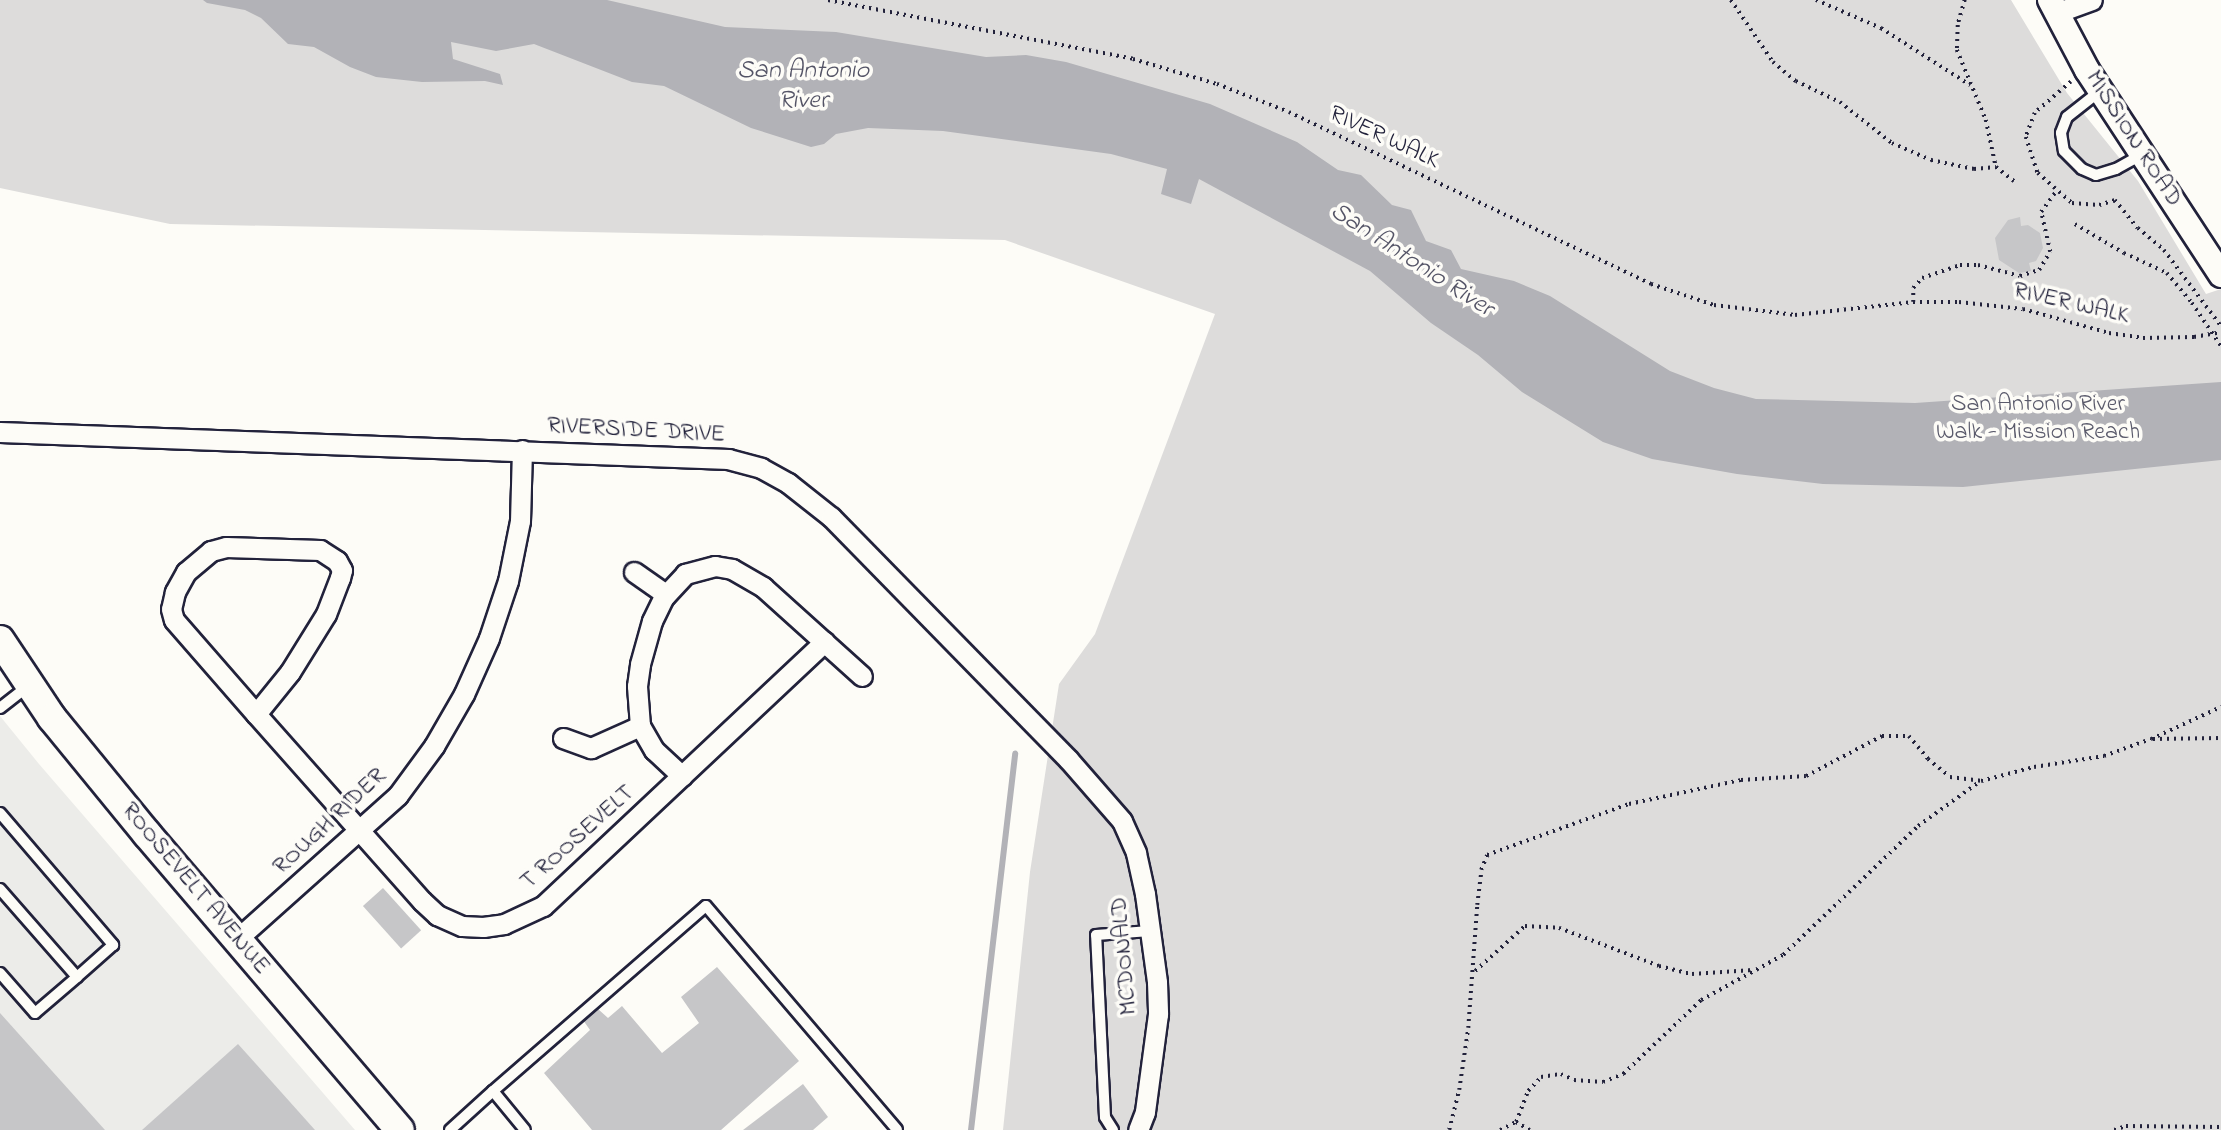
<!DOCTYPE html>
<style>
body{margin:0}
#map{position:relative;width:2221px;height:1130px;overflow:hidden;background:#fdfcf7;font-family:"Indie Flower",sans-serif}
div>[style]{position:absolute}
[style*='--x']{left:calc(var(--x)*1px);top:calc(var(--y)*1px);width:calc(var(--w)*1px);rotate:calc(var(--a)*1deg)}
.built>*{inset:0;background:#ecece9}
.green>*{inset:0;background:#dddcdb}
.water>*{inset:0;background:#b2b2b7}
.stream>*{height:6px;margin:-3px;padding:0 3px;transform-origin:3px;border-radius:3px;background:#b2b2b7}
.building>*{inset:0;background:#c6c6c8;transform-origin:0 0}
.path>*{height:3.5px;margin-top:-1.75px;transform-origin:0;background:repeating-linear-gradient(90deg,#22223b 0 2px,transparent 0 7px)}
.roads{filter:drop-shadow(2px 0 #22223b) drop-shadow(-2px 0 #22223b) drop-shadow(0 2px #22223b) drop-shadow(0 -2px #22223b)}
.service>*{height:10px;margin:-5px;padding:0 5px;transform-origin:5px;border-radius:5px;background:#fdfcf7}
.minor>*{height:19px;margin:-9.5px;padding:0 9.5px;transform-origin:9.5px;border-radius:9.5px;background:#fdfcf7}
.tertiary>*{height:24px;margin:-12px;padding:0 12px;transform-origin:12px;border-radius:12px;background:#fdfcf7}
.secondary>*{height:28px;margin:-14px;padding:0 14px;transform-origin:14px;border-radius:14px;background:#fdfcf7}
.path-bridge>*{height:3.5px;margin-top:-1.75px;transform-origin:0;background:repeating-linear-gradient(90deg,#22223b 0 2px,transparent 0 7px)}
span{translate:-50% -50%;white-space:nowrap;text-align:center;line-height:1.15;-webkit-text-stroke:7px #fdfcf7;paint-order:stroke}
.street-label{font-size:24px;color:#22223b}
.park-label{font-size:24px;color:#5a5a6b}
.water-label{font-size:26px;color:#545466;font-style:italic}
</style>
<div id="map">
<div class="built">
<div style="clip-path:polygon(0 716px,39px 764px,355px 1130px,0 1130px)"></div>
</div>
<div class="green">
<div style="clip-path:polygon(0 0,2011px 0,2067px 93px,2138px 181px,2206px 294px,2221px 289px,2221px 1130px,1003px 1130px,1030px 872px,1059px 684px,1095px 634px,1215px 314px,1005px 240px,170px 224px,0 188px)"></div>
</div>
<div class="water">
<div style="clip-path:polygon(203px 0,607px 0,725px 27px,836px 32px,986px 57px,1026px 55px,1066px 62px,1210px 104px,1297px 142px,1338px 170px,1361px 175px,1392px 205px,1411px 210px,1426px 241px,1451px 250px,1461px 269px,1514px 281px,1550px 296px,1670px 371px,1714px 388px,1756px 399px,1915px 403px,2221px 382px,2221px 460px,1963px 487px,1823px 484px,1737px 474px,1652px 459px,1603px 442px,1522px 392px,1478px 355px,1431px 323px,1370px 271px,1199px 179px,1191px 204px,1161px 194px,1167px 169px,1111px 154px,943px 131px,868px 128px,836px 134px,824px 144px,811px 147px,751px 128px,664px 86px,632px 82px,534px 44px,496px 51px,451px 42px,453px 59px,500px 74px,503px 85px,485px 81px,422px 82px,376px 77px,350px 67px,314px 47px,288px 44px,261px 18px,245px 10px,207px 3px)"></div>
</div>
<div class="stream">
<div style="--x:971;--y:1130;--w:379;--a:-83.3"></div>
</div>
<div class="building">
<div style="clip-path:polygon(2020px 217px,2021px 226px,2028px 225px,2040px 233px,2043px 248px,2036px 261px,2029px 263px,2031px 271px,2019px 273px,1999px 260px,1995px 238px,2008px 220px)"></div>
<div style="left:383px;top:888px;width:57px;height:27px;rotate:48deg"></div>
<div style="clip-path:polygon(717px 967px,799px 1061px,721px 1130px,592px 1130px,544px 1073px,590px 1030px,583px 1020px,598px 1009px,608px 1018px,622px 1006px,662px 1053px,699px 1023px,681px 997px)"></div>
<div style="clip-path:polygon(0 1013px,105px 1130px,0 1130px)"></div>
<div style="clip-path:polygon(238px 1044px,315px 1130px,142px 1130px)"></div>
<div style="clip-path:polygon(803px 1084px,828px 1117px,813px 1130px,743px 1130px)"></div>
</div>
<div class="path">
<div style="--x:828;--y:0;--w:311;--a:10.9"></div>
<div style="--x:1133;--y:59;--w:88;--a:16.6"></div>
<div style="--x:1217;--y:84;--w:77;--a:21.3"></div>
<div style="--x:1289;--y:112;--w:401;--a:25.4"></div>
<div style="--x:1651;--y:284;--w:66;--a:18.4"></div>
<div style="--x:1714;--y:305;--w:82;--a:7"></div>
<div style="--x:1795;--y:315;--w:119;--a:-6.3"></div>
<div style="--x:1913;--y:302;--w:46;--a:0"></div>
<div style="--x:1959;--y:302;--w:64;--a:6.2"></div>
<div style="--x:2023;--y:309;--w:89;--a:15.6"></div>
<div style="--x:2109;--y:333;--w:34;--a:8"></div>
<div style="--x:2143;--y:338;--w:51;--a:-1.1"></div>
<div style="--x:2194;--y:337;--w:27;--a:-10"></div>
<div style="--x:1731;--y:0;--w:75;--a:55.9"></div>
<div style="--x:1773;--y:62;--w:30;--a:40"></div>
<div style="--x:1796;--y:81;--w:49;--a:25.5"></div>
<div style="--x:1840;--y:102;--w:66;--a:38.3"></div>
<div style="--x:1892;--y:143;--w:43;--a:23.6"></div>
<div style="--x:1931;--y:160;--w:44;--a:11.8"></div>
<div style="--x:1974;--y:169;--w:22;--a:-5"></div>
<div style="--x:1816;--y:0;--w:71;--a:23.3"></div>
<div style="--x:1881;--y:28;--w:106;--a:32.6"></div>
<div style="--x:1965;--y:0;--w:26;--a:106"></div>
<div style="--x:1958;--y:25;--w:25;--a:92"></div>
<div style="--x:1957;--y:50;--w:76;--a:67.5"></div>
<div style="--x:1986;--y:120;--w:48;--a:78"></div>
<div style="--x:1996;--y:167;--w:23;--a:38"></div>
<div style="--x:2071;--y:82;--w:48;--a:139.3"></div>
<div style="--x:2035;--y:113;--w:26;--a:111"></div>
<div style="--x:2026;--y:137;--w:38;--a:72"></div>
<div style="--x:2038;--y:173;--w:45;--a:41.4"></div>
<div style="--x:2072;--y:203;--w:27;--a:4"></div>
<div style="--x:2099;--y:205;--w:17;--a:-17"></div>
<div style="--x:2115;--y:200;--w:36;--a:51"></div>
<div style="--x:2138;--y:228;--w:34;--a:40"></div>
<div style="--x:2164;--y:250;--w:95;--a:53.1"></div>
<div style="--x:2075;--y:224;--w:57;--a:30.6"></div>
<div style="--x:2124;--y:253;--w:47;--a:24.9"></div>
<div style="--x:2167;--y:273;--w:39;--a:50"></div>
<div style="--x:1913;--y:302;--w:14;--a:-90"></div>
<div style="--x:1913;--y:288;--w:13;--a:-48"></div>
<div style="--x:1922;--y:278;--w:40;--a:-18.9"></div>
<div style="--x:1960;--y:265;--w:18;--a:0"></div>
<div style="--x:1978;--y:265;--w:43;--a:14.7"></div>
<div style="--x:2020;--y:276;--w:20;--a:-18"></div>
<div style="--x:2039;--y:270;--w:21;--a:-59"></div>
<div style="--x:2050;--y:252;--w:41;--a:-102.7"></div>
<div style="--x:2041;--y:212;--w:26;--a:-54"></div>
<div style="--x:2153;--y:739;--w:68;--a:-0.8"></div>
<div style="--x:1475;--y:971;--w:67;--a:-42"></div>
<div style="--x:1525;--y:926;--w:34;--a:3"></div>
<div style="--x:1559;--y:928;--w:107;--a:20.8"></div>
<div style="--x:1659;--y:966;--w:34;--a:14"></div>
<div style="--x:1692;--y:974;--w:61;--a:-3.8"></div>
<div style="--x:1516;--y:1122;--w:33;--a:-69"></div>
<div style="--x:1528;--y:1091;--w:19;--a:-47"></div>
<div style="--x:1541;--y:1077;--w:20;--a:-9"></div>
<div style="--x:1561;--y:1074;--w:14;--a:25"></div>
<div style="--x:1574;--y:1080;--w:29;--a:4"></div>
<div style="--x:1603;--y:1082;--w:22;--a:-22"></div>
<div style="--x:1623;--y:1074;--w:108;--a:-43.5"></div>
<div style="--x:1701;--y:1000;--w:94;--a:-28.8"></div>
<div style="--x:1783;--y:955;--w:187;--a:-43.7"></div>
<div style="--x:1918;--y:826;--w:75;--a:-35.8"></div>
<div style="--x:1449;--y:1130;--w:41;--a:-76"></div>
<div style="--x:1459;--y:1090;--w:63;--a:-81.7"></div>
<div style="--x:1468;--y:1028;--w:123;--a:-85.8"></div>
<div style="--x:1477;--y:905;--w:35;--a:-83"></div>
<div style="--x:1481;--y:870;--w:16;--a:-68"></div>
<div style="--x:1487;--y:855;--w:151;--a:-19.8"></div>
<div style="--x:1629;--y:804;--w:115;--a:-12.1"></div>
<div style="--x:1741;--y:780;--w:65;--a:-3.5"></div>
<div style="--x:1806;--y:776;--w:86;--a:-27.8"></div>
<div style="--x:1882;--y:736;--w:27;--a:0"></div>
<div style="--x:1909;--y:736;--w:30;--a:50"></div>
<div style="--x:1928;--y:759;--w:28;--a:39"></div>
<div style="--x:1950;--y:777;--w:31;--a:7"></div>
<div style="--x:1981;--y:781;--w:55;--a:-14.8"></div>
<div style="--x:2034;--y:767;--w:71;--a:-8.9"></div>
<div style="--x:2104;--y:756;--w:50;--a:-19.9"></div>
<div style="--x:2151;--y:739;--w:77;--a:-24.6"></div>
<div style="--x:1500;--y:1130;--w:18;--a:-27"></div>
<div style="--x:1516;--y:1122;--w:16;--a:30"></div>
<div style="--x:2114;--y:1130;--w:13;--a:-18"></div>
<div style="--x:2126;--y:1126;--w:95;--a:0.6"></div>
</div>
<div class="roads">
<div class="service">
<div style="--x:2100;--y:91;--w:42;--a:141.8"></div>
<div style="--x:2067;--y:117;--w:17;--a:111"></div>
<div style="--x:2061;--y:133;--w:18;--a:81"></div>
<div style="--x:2064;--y:151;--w:25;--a:45"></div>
<div style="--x:2082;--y:169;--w:15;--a:23"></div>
<div style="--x:2096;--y:175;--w:21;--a:-17"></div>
<div style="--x:2116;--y:169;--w:29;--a:-29"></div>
<div style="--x:0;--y:708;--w:37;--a:-38"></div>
<div style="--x:0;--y:813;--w:174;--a:49.4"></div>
<div style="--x:113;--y:945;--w:48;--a:138.4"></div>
<div style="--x:77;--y:977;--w:117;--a:-131.2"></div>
<div style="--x:0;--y:973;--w:53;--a:48.8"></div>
<div style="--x:35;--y:1013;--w:55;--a:-40.6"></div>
<div style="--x:493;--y:1091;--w:282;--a:-41"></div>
<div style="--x:706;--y:906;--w:294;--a:49.5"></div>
<div style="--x:450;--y:1130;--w:58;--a:-42.2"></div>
<div style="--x:493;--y:1091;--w:50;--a:50.6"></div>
<div style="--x:1113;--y:1130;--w:15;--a:-122"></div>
<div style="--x:1105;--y:1117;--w:182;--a:-92.8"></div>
<div style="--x:1096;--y:935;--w:54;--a:-4.2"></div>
</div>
<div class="minor">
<div style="--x:2056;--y:13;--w:38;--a:-20"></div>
<div style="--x:0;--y:432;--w:729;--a:2.12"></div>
<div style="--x:728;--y:459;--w:34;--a:15"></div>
<div style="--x:761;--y:468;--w:31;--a:29"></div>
<div style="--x:788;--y:483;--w:55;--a:38.3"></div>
<div style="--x:831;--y:517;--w:339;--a:45.6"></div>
<div style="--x:1068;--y:759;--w:82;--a:48.9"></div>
<div style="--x:1122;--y:821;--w:35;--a:66"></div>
<div style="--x:1136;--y:853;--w:42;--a:77.6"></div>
<div style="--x:1145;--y:894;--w:89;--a:82.2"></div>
<div style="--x:1157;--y:982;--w:32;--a:88"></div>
<div style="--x:1158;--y:1014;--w:99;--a:97.6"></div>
<div style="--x:1145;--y:1112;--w:19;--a:111"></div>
<div style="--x:634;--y:572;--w:39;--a:35"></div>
<div style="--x:256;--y:714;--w:54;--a:-51"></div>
<div style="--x:290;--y:672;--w:68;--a:-58.2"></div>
<div style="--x:326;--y:614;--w:39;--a:-69"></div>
<div style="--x:340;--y:578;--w:8;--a:-76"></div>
<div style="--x:342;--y:570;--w:10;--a:-119"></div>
<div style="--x:337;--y:561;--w:20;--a:-147"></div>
<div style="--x:320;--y:550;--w:94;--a:-178.2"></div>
<div style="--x:226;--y:547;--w:16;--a:165"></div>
<div style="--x:211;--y:551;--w:33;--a:140"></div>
<div style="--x:186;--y:572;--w:23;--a:119"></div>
<div style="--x:175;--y:592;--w:17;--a:103"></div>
<div style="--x:171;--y:609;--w:11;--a:75"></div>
<div style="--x:174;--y:620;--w:125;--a:48.9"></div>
<div style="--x:256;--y:714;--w:250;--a:48.4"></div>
<div style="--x:422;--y:901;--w:21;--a:43"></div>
<div style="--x:437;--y:915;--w:27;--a:24"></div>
<div style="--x:462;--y:926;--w:21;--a:3"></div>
<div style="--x:483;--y:927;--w:21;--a:-8"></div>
<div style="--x:504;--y:924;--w:43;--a:-24.8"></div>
<div style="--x:543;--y:906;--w:386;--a:-43.2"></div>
<div style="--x:563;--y:738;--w:30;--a:20"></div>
<div style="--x:591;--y:748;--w:54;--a:-24.2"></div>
<div style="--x:682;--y:776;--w:38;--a:-137"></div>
<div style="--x:654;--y:750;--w:28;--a:-120"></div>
<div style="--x:640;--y:726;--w:40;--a:-94.3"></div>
<div style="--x:637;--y:686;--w:22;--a:-82"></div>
<div style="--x:640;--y:664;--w:45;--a:-74.4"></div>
<div style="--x:652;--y:621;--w:25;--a:-64"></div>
<div style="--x:663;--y:598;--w:33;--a:-47"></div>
<div style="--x:685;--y:574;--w:31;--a:-15"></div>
<div style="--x:715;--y:566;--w:17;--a:10"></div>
<div style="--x:732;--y:569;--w:36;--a:30"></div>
<div style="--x:763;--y:587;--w:133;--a:42"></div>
<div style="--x:236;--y:940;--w:217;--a:-41.8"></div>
<div style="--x:398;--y:795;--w:61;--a:-53.7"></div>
<div style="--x:434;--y:746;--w:60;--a:-60"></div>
<div style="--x:464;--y:694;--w:61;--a:-65.9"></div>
<div style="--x:489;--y:638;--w:60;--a:-71.6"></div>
<div style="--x:508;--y:581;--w:61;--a:-78.7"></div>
<div style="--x:520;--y:521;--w:71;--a:-88.4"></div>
</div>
<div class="tertiary">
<div style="--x:2050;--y:0;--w:79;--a:62.1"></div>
<div style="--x:2087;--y:70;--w:245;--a:56.8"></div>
</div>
<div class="secondary">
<div style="--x:0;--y:640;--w:94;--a:56.3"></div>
<div style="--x:52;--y:718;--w:150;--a:50.7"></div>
<div style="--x:147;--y:834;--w:389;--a:49.5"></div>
</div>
</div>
<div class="path-bridge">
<div style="--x:2192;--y:303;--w:52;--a:56"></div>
</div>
<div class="street-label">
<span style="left:1384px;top:138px;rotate:25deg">RIVER WALK</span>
<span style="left:2133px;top:139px;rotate:57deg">MISSION ROAD</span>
<span style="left:2071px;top:304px;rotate:13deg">RIVER WALK</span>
<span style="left:636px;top:431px;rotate:3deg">RIVERSIDE DRIVE</span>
<span style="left:330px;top:822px;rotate:-43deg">ROUGH RIDER</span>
<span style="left:578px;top:838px;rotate:-42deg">T ROOSEVELT</span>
<span style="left:195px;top:889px;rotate:50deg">ROOSEVELT AVENUE</span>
<span style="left:1125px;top:956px;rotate:-95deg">MCDONALD</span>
</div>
<div class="park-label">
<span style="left:2038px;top:419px">San Antonio River<br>Walk - Mission Reach</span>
</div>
<div class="water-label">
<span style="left:803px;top:87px">San Antonio<br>River</span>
<span style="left:1411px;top:261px;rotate:33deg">San Antonio River</span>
</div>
</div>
